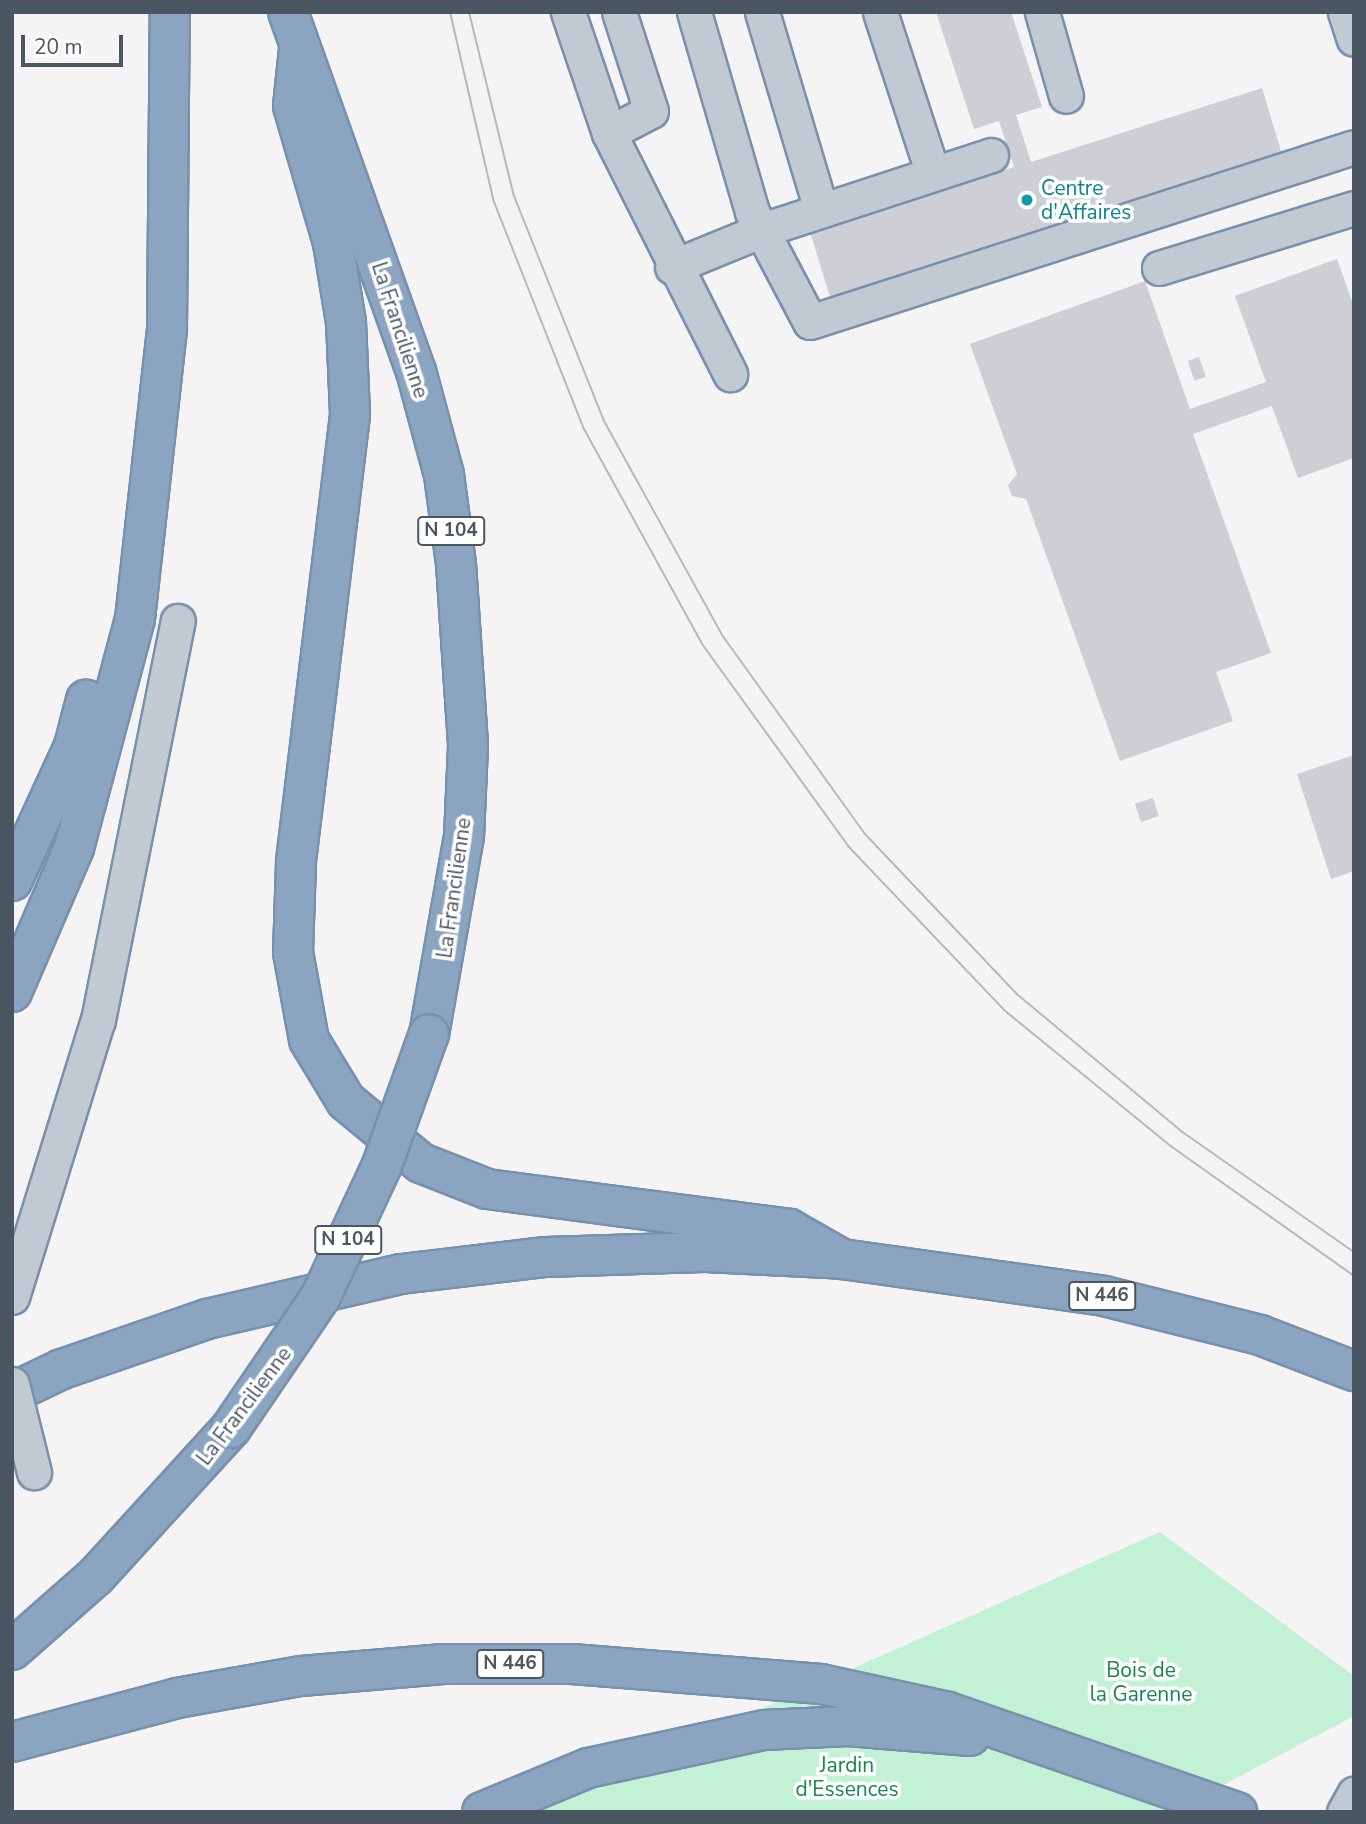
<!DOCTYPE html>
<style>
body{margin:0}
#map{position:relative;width:1366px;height:1824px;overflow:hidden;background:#f5f3f3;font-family:"Nunito Sans",sans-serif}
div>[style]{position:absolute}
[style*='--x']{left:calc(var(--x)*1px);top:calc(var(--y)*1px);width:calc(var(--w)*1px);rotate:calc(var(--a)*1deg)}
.green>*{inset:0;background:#c3f1d5}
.building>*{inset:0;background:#cdcfd5;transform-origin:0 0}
.roads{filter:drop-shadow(2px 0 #7690ad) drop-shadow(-2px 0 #7690ad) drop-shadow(0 2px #7690ad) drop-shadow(0 -2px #7690ad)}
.minor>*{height:33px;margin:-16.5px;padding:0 16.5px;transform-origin:16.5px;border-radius:16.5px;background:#c1cad2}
.highway>*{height:38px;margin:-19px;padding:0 19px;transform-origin:19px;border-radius:19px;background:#8ba5c1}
.tram>*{height:2px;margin:-1px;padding:0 1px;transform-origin:1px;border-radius:1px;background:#b5b8bd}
.bridges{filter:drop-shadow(2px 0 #7690ad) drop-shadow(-2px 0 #7690ad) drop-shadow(0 2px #7690ad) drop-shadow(0 -2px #7690ad)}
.minor-bridge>*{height:33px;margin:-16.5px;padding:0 16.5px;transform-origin:16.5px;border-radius:16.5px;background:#c1cad2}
.highway-bridge>*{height:38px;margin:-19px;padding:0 19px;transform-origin:19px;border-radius:19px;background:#8ba5c1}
.dots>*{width:19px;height:19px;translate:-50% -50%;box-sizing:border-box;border:4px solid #fff;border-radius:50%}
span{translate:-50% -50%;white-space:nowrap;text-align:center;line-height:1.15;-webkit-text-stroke:7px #fff;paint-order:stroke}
.shield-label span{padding:2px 5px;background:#fff;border:2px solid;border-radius:5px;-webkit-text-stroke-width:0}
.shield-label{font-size:19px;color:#4a5661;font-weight:700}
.culture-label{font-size:21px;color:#0d838f}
.left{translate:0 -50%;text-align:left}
.street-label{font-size:21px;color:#4a5661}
.park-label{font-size:21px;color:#17864f}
.frame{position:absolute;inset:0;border:14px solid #4a5661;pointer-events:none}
.scale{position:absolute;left:21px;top:35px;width:102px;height:32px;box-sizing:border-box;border:4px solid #4a5661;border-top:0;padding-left:9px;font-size:21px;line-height:24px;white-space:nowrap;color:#4a5661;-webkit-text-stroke:5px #fff;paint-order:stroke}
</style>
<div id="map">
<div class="green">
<div style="clip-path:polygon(1160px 1532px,1354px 1676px,1354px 1716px,1172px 1812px,503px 1812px,606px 1778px)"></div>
</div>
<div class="building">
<div style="clip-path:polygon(936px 12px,1011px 12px,1042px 107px,1016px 115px,1031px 162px,1262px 88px,1282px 154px,831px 300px,810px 232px,1014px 167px,999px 121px,974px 129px)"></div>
<div style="clip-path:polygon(1337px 259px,1354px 307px,1354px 458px,1298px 478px,1272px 406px,1193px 434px,1271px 653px,1216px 672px,1233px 721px,1120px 761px,1026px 499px,1012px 496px,1008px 485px,1017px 474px,970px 344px,1145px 281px,1190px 409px,1266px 382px,1235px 296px)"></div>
<div style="left:1199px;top:357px;width:21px;height:12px;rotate:71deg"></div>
<div style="clip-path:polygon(1354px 755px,1354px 871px,1331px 879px,1297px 774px)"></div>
<div style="left:1153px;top:798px;width:19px;height:19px;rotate:72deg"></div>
</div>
<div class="roads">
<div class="minor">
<div style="--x:568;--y:12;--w:128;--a:71.3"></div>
<div style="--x:609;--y:133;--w:270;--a:63.3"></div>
<div style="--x:694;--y:12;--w:208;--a:73.8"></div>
<div style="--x:752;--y:212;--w:124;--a:62.2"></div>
<div style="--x:810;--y:322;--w:571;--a:-17.83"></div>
<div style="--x:762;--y:12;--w:207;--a:73.4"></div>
<div style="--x:880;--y:12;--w:170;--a:71.9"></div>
<div style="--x:1042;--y:12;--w:87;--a:74.1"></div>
<div style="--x:1345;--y:12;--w:28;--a:72"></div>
<div style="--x:609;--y:133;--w:47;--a:-27.6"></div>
<div style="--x:651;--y:111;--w:104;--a:-107.9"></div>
<div style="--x:672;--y:267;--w:97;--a:-22.3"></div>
<div style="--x:762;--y:230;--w:241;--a:-18.1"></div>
<div style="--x:1159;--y:268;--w:204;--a:-17.1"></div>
<div style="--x:12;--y:1297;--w:290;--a:-72.8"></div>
<div style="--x:98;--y:1020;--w:407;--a:-78.7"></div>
<div style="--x:1344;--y:1812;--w:21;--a:-61"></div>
</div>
<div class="highway">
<div style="--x:288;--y:12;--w:381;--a:70.4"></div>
<div style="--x:416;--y:371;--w:108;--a:74.9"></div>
<div style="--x:444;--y:475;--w:90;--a:82.3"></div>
<div style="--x:456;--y:564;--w:182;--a:86.2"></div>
<div style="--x:468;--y:746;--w:90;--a:92.5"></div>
<div style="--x:464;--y:836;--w:201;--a:100"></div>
<div style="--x:299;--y:49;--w:57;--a:96"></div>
<div style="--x:293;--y:106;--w:143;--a:73.7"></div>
<div style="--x:333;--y:243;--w:80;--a:80.7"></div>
<div style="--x:346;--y:322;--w:93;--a:87.5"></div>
<div style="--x:350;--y:415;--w:451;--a:96.9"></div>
<div style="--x:296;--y:863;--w:89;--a:91.9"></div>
<div style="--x:293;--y:952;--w:89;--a:79.7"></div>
<div style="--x:309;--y:1040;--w:71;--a:58.8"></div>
<div style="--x:346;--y:1101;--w:97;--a:39.6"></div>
<div style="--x:421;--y:1163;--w:71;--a:21.5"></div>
<div style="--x:487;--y:1189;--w:305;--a:7.5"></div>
<div style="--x:789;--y:1229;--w:61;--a:29.5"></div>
<div style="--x:12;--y:881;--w:149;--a:-65.3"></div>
<div style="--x:74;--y:746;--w:48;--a:-75.4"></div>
<div style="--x:12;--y:992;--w:157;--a:-66.7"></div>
<div style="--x:74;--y:848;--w:237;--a:-75.1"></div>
<div style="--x:135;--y:619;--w:293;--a:-83.7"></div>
<div style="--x:167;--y:328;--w:316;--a:-89.5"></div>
<div style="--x:12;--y:1393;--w:55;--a:-25.6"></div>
<div style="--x:62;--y:1369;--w:153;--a:-19"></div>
<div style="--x:207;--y:1319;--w:199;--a:-13.1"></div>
<div style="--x:401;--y:1274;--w:146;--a:-6.7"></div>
<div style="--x:546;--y:1257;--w:160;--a:-1.8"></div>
<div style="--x:706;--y:1252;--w:136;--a:2.9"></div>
<div style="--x:842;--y:1259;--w:265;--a:8"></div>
<div style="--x:1104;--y:1296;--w:161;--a:14"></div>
<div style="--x:1260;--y:1335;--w:101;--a:21"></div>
<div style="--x:12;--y:1650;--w:112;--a:-41.4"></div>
<div style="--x:96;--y:1576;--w:200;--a:-47.6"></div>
<div style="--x:12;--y:1742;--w:171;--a:-14.9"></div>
<div style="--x:177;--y:1698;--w:126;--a:-10.1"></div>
<div style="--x:301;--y:1676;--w:143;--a:-4.8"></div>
<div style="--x:443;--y:1664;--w:129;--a:0"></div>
<div style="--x:572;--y:1664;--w:250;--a:4.6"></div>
<div style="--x:821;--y:1684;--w:130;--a:12.4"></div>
<div style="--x:948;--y:1712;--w:306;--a:19.1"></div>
<div style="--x:482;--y:1812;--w:115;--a:-22.5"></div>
<div style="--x:588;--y:1768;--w:180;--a:-12.2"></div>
<div style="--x:764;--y:1730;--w:84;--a:-2.7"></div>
<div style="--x:848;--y:1726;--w:122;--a:4.7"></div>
</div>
</div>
<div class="tram">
<div style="--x:450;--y:12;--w:195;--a:77"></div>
<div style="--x:494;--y:202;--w:244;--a:68.4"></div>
<div style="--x:584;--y:429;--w:245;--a:61.2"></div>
<div style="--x:702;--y:644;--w:249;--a:54.1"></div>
<div style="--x:848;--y:846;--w:226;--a:46.4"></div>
<div style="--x:1004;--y:1010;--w:217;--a:39.2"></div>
<div style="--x:1172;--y:1147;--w:223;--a:35.3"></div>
<div style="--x:469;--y:12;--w:189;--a:76.3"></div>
<div style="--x:514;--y:196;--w:242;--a:68.2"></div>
<div style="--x:604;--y:421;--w:244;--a:61.1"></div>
<div style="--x:722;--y:635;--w:245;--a:54.3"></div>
<div style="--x:865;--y:834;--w:222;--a:46.5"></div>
<div style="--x:1018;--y:995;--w:212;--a:39.8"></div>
<div style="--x:1181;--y:1131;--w:211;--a:35"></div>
</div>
<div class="bridges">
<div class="minor-bridge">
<div style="--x:12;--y:1384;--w:91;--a:76"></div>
</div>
<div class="highway-bridge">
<div style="--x:231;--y:1428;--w:160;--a:-55.7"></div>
<div style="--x:321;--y:1296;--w:145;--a:-65"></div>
<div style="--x:382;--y:1165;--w:139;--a:-70.3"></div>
</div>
</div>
<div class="dots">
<div style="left:1027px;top:200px;background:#0f9aa8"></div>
</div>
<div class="shield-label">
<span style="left:451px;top:531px">N 104</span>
<span style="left:348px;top:1240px">N 104</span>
<span style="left:1102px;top:1296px">N 446</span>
<span style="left:510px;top:1664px">N 446</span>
</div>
<div class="culture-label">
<span class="left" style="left:1041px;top:200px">Centre<br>d'Affaires</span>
</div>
<div class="street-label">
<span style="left:400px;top:330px;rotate:72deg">La Francilienne</span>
<span style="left:454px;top:888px;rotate:-82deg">La Francilienne</span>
<span style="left:244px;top:1406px;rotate:-53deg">La Francilienne</span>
</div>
<div class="park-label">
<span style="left:1141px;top:1682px">Bois de<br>la Garenne</span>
<span style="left:847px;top:1777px">Jardin<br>d'Essences</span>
</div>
<div class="frame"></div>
<div class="scale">20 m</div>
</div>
